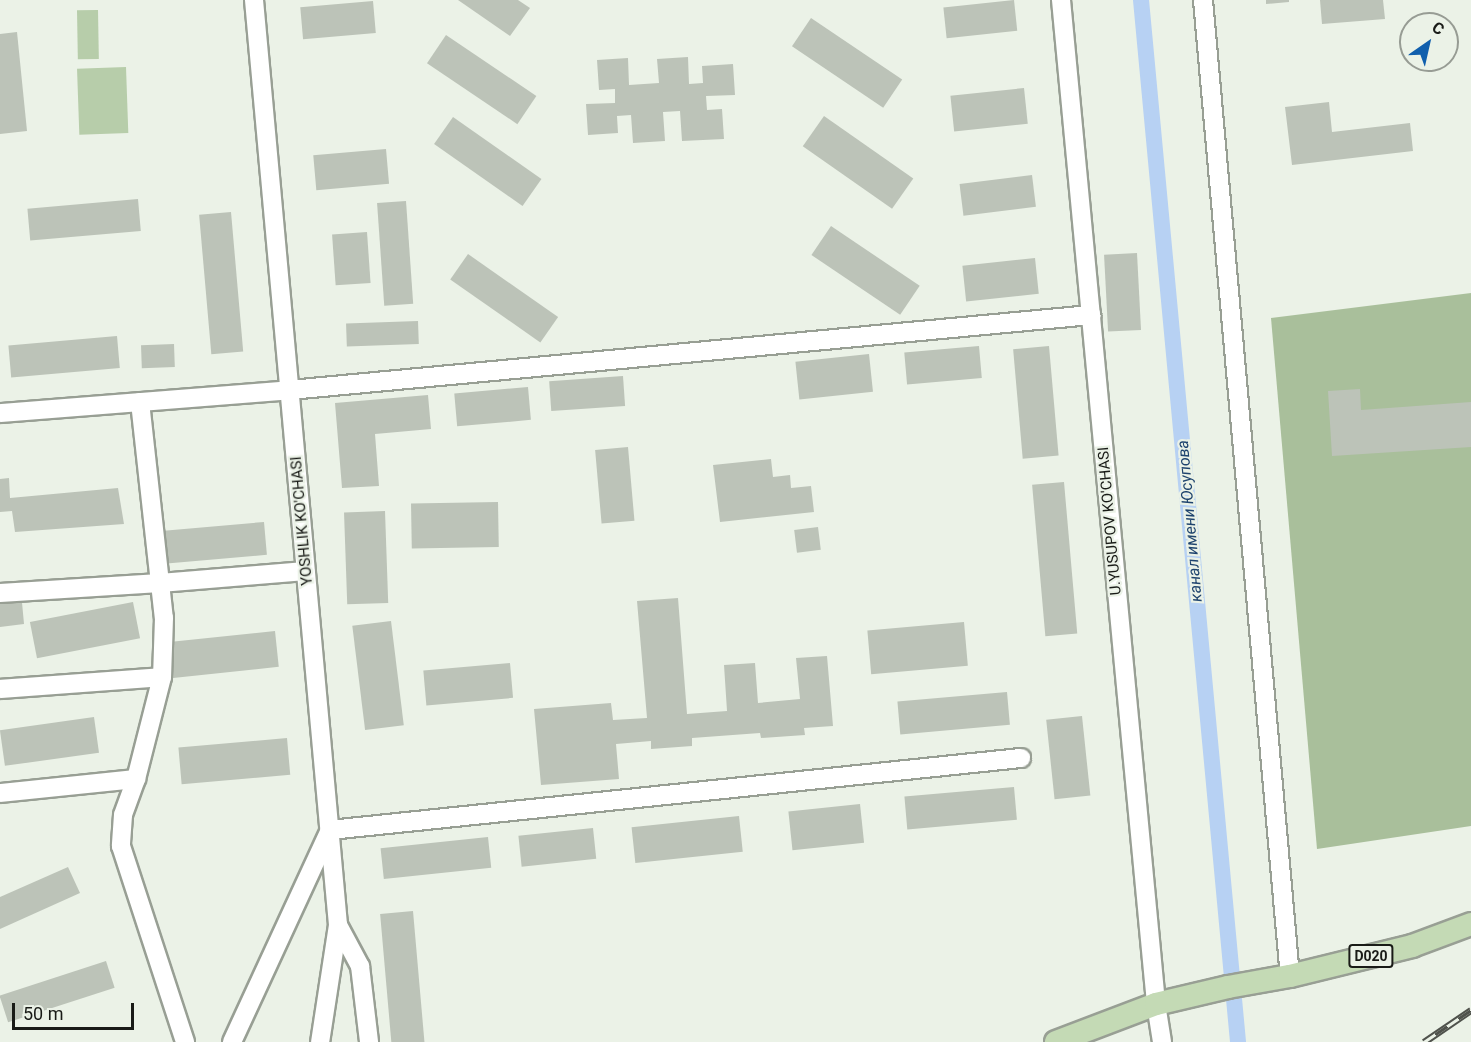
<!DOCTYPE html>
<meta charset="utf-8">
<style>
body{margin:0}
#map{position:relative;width:1471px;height:1042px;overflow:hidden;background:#ebf2e7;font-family:Roboto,sans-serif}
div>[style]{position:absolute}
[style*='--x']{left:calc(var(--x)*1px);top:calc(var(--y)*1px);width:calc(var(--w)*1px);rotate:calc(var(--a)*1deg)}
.green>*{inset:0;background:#b7cdaa;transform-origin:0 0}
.forest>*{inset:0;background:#a9bf9b}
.canal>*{height:16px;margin:-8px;padding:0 8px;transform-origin:8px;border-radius:8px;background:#b7d1f3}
.building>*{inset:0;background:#bcc3b8;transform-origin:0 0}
.roads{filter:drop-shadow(2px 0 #989f94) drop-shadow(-2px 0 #989f94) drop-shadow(0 2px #989f94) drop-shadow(0 -2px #989f94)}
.minor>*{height:18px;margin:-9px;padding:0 9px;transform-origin:9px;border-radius:9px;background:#fff}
.major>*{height:22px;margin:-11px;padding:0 11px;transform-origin:11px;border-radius:11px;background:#c4dab5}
.rail>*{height:7px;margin-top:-3.5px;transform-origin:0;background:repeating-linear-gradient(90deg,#ebf2e7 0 14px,#4f524c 0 28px);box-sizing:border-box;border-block:2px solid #4f524c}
span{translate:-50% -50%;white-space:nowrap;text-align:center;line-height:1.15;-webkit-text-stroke:4.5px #ebf2e7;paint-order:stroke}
.shield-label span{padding:2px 4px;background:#ebf2e7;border:2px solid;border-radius:4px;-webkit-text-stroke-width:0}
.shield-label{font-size:14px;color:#191b17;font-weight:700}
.street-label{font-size:15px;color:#191b17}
.water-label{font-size:16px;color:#1f446e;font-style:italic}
.north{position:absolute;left:1399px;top:12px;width:60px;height:60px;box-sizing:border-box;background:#ebf2e7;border:2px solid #979c94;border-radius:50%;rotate:34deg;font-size:16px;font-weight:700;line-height:24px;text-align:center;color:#191b17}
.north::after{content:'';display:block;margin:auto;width:21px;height:27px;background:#105fad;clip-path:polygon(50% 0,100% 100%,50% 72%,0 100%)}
.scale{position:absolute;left:12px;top:1003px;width:122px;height:27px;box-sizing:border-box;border:3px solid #191b17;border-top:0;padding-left:8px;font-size:18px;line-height:21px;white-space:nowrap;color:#191b17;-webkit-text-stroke:4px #ebf2e7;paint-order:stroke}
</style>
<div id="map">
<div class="green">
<div style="left:98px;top:10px;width:49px;height:21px;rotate:89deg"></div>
<div style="left:126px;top:67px;width:66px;height:49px;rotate:88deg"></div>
</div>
<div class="forest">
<div style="clip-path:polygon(1471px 293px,1471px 826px,1317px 849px,1271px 318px)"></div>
</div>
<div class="canal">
<div style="--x:1141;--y:0;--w:1047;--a:84.68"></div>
</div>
<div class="building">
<div style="clip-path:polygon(458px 0,518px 0,530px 8px,510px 36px)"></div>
<div style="left:1014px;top:0;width:31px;height:71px;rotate:84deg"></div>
<div style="clip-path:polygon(1266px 0,1289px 0,1289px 2px,1266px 4px)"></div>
<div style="clip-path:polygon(1320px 0,1383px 0,1385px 19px,1322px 24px)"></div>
<div style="left:373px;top:1px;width:32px;height:73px;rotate:85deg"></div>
<div style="left:811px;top:18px;width:110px;height:34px;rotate:34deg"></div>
<div style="clip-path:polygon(17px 32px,27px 131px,0 134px,0 34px)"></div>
<div style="left:446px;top:35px;width:109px;height:34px;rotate:34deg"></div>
<div style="clip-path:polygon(688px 57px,689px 84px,703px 83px,702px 66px,733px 64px,735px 95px,706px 96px,707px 110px,722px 109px,724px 139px,682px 141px,680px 111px,663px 112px,665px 141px,633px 143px,631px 115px,617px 116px,618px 133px,588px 135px,586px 104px,615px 103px,615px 89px,599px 90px,597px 60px,628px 58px,629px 85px,659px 83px,657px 59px)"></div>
<div style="left:1024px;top:88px;width:36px;height:74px;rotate:84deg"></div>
<div style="clip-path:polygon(1329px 102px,1332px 132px,1410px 123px,1413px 151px,1292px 165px,1285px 107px)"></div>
<div style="left:824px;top:116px;width:109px;height:37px;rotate:35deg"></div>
<div style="left:453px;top:117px;width:108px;height:33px;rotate:35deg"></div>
<div style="left:386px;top:149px;width:35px;height:73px;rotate:85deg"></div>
<div style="left:1032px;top:175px;width:32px;height:73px;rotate:83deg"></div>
<div style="left:138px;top:199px;width:32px;height:111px;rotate:85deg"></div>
<div style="left:406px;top:201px;width:103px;height:29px;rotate:86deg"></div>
<div style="left:231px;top:212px;width:140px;height:32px;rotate:85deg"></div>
<div style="left:831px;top:226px;width:107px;height:35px;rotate:34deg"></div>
<div style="left:367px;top:232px;width:51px;height:35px;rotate:86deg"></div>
<div style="left:1137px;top:253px;width:77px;height:33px;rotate:87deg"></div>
<div style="left:468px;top:254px;width:110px;height:31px;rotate:35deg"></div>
<div style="left:1035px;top:258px;width:36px;height:73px;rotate:84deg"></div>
<div style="left:418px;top:321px;width:23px;height:72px;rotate:88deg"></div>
<div style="left:117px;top:336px;width:32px;height:109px;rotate:85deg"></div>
<div style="left:174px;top:344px;width:23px;height:33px;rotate:88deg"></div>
<div style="left:979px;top:346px;width:32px;height:75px;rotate:85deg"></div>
<div style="left:1049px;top:346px;width:110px;height:36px;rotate:85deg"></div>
<div style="left:869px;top:354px;width:38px;height:74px;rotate:84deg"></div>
<div style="left:623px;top:376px;width:30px;height:74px;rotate:86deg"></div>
<div style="left:528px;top:387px;width:33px;height:74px;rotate:85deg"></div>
<div style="clip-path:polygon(1360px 389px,1361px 410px,1471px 402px,1471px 447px,1332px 456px,1328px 391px)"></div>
<div style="clip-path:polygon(428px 395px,431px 429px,375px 434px,379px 486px,342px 488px,335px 403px)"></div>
<div style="left:628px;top:447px;width:74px;height:33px;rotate:85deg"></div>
<div style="clip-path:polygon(771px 459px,773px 477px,790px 475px,791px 488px,811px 486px,814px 512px,720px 522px,713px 465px)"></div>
<div style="clip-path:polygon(9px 478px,10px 498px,118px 488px,124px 524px,15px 532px,12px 511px,0 512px,0 479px)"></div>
<div style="left:1064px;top:482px;width:152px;height:32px;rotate:85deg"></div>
<div style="left:498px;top:502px;width:45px;height:87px;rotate:89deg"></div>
<div style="left:385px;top:511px;width:92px;height:41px;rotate:88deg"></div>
<div style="left:264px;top:522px;width:33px;height:109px;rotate:85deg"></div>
<div style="left:818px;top:527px;width:23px;height:24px;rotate:83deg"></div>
<div style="clip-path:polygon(21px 592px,24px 624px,0 627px,0 594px)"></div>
<div style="clip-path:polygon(678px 598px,687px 714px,727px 711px,724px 665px,755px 663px,758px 703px,800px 699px,796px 658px,827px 656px,833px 726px,804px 728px,805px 735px,761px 738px,760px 733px,692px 738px,692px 746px,651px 749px,651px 741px,616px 744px,619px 779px,541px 785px,534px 709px,611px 703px,613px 720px,647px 718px,637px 601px)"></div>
<div style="left:133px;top:602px;width:37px;height:105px;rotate:79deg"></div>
<div style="left:391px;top:621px;width:105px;height:39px;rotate:83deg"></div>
<div style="left:964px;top:622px;width:44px;height:97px;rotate:85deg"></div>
<div style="left:275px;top:631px;width:36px;height:111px;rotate:84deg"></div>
<div style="left:510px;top:663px;width:35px;height:87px;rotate:85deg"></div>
<div style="left:1007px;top:692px;width:33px;height:110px;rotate:85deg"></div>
<div style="left:1082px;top:716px;width:80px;height:36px;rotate:84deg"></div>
<div style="left:94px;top:717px;width:36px;height:95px;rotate:82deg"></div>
<div style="left:287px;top:738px;width:37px;height:109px;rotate:85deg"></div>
<div style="left:1014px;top:787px;width:33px;height:110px;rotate:85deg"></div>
<div style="left:860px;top:804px;width:39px;height:72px;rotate:84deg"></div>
<div style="left:739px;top:816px;width:36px;height:108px;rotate:84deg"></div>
<div style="left:593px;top:828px;width:31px;height:75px;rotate:84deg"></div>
<div style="left:488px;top:837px;width:31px;height:108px;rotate:84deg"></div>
<div style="clip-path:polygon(68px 867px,80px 893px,0 929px,0 897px)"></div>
<div style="left:413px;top:911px;width:132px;height:33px;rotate:85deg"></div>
<div style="left:106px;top:961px;width:28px;height:112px;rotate:72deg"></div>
</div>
<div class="roads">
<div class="minor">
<div style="--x:254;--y:0;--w:929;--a:84.81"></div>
<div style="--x:338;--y:925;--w:118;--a:98.7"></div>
<div style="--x:1061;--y:0;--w:1008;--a:84.59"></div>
<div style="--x:1156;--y:1004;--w:38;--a:81"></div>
<div style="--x:1203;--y:0;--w:980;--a:84.91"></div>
<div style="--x:140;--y:402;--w:217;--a:83.7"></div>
<div style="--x:164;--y:618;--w:59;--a:91.9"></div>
<div style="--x:162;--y:677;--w:105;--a:104.3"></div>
<div style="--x:136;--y:779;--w:38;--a:110"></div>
<div style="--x:123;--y:815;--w:31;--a:94"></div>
<div style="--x:121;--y:846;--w:206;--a:71.9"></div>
<div style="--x:0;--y:413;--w:291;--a:-4.5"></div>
<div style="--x:290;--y:390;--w:805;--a:-5.35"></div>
<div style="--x:0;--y:593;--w:160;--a:-3.6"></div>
<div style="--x:160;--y:583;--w:146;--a:-4.7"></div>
<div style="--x:0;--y:689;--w:162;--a:-4.2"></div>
<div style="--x:0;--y:793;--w:137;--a:-5.9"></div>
<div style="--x:338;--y:925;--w:47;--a:61.8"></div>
<div style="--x:360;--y:966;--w:77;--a:83.2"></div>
<div style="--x:232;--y:1042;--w:234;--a:-65.2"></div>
<div style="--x:330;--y:830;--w:695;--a:-5.95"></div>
</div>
<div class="major">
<div style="--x:1056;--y:1042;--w:107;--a:-20.8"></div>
<div style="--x:1156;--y:1004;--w:74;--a:-13.3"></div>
<div style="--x:1228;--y:987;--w:63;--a:-10.1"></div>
<div style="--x:1290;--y:976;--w:126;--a:-13.8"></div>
<div style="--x:1412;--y:946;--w:63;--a:-20.4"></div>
</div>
</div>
<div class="rail">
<div style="--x:1424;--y:1042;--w:57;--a:-34.2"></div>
</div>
<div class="shield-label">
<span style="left:1371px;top:956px">D020</span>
</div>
<div class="street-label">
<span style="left:302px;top:521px;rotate:-95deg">YOSHLIK KO'CHASI</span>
<span style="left:1110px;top:521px;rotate:-95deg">U.YUSUPOV KO'CHASI</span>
</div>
<div class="water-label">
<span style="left:1190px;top:521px;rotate:-95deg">канал имени Юсупова</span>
</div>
<div class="north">С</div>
<div class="scale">50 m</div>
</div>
